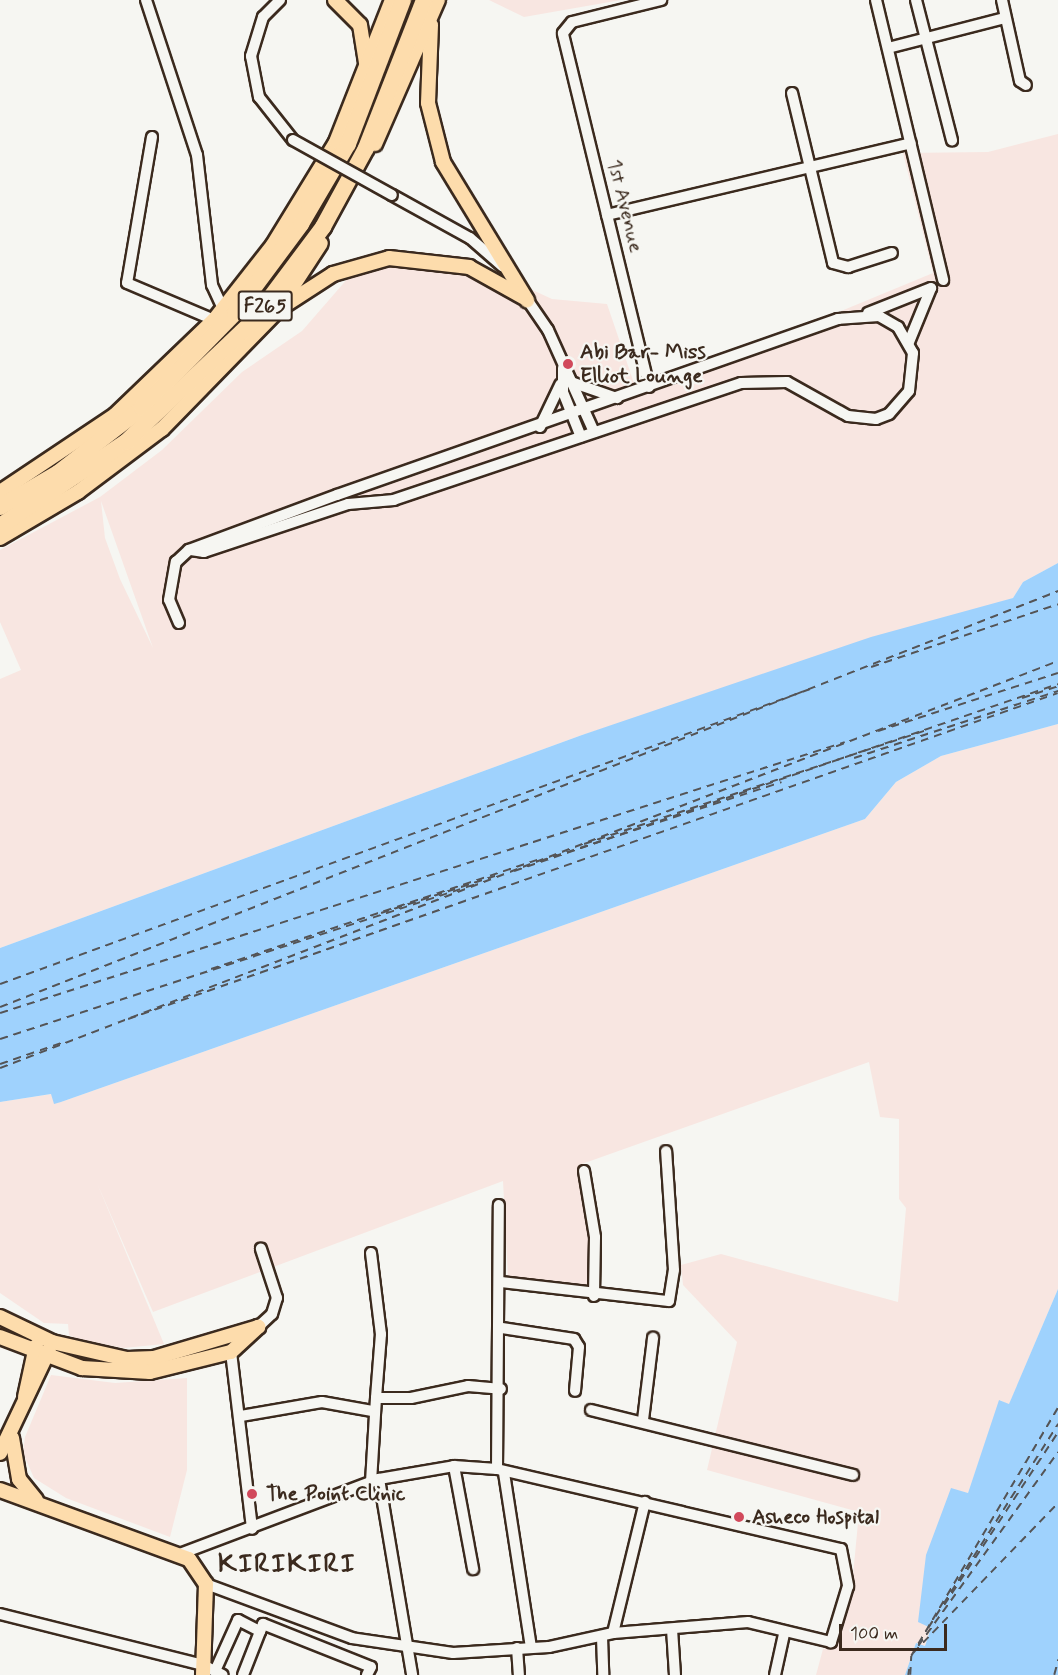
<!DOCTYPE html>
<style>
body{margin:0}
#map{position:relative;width:1058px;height:1675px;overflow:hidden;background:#f6f6f2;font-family:Mynerve,sans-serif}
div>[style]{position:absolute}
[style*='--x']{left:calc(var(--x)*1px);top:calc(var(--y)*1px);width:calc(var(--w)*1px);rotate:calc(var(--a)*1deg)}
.built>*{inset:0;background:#f8e6e1}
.water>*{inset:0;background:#9fd2fd}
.ferry>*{height:1.5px;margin-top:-0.75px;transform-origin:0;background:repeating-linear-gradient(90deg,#545456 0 8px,transparent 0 14px)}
.roads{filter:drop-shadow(2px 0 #3b2a1e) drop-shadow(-2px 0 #3b2a1e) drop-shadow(0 2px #3b2a1e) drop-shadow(0 -2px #3b2a1e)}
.minor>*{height:10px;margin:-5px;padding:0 5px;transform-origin:5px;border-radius:5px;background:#f6f6f2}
.major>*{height:14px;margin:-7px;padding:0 7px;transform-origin:7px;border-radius:7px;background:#fddcac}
.highway>*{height:16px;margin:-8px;padding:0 8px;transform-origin:8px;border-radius:8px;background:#fddcac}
.bridges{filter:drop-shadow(2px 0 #3b2a1e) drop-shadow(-2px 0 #3b2a1e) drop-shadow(0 2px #3b2a1e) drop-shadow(0 -2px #3b2a1e)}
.minor-bridge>*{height:10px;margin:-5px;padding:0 5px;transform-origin:5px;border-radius:5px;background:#f6f6f2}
.dots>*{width:16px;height:16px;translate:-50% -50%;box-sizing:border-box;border:3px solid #f6f6f2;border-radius:50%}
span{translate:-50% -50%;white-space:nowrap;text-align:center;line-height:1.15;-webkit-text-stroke:4.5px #f6f6f2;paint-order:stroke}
.shield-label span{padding:2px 4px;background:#f6f6f2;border:2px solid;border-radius:4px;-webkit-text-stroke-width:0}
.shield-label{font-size:20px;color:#3b2a1e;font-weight:700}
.street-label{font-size:21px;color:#3b2a1e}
.poi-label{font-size:21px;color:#3b2a1e;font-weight:700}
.left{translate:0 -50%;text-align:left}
.district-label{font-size:27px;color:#3b2a1e;font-weight:700;letter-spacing:1.5px}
.scale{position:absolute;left:839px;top:1624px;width:108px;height:27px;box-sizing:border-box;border:3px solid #3b2a1e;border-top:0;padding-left:8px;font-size:18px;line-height:21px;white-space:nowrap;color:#3b2a1e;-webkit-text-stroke:4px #f6f6f2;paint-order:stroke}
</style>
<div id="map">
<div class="built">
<div style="clip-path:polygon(489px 0,621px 0,524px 17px)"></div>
<div style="clip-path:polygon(evenodd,1058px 134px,1058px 563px,1023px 582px,1013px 598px,582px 735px,0 948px,0 679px,21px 670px,0 622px,0 550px,100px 497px,162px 450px,242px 372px,302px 331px,362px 262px,426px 253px,459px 256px,552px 299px,607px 304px,638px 395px,933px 273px,903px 153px,988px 152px,1058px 134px,101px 501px,153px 648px,120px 579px,105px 538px,101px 501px)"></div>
<div style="clip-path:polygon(1058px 724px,1058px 1289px,1009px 1405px,1000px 1400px,968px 1493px,951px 1489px,931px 1628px,925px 1646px,916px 1643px,905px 1675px,816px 1675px,823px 1649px,837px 1645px,852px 1586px,859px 1512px,707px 1470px,737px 1342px,683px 1285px,681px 1265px,721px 1254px,898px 1302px,906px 1208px,899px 1199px,899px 1119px,880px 1117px,869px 1062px,579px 1165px,597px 1232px,590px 1289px,508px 1278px,503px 1181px,153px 1312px,97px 1183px,164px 1344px,124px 1348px,80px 1340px,69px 1335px,68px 1324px,44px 1323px,0 1293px,0 1102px,52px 1094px,54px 1103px,61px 1102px,865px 819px,896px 782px,941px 756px)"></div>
<div style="clip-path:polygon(51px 1375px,115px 1383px,187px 1378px,187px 1470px,170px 1537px,66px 1498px,34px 1478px,23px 1453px,25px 1437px)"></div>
</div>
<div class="water">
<div style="clip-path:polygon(1058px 563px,1058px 724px,941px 756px,896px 782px,865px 819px,61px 1102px,54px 1104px,51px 1094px,0 1102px,0 948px,582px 735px,871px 637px,1013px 598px,1023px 582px)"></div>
<div style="clip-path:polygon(1058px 1289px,1058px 1675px,905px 1675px,916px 1643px,925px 1646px,931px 1628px,918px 1622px,926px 1555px,951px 1488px,968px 1493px,999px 1400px,1009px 1404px)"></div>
</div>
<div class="ferry">
<div style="--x:871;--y:667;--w:197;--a:-18.6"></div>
<div style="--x:1022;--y:698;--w:38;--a:-18"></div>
<div style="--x:878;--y:731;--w:189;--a:-17.9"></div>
<div style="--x:854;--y:758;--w:215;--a:-18.2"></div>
<div style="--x:584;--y:844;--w:364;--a:-18.4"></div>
<div style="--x:540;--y:861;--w:254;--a:-18.1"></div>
<div style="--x:514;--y:871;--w:575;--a:-18.97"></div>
<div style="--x:381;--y:913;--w:126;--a:-18"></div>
<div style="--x:211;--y:969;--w:347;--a:-18.5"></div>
<div style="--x:0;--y:984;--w:865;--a:-20.01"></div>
<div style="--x:0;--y:1007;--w:1137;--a:-21.46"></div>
<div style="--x:0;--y:1013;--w:887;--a:-17.78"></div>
<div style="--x:128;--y:1019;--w:985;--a:-19.32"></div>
<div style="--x:0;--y:1039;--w:501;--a:-18.04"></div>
<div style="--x:0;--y:1064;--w:68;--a:-19"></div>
<div style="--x:0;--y:1068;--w:1134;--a:-21.04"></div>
<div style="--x:944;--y:1605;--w:207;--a:-56.6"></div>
<div style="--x:928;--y:1628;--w:242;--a:-57.5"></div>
<div style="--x:918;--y:1646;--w:239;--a:-54.2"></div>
<div style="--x:913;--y:1653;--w:209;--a:-46"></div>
<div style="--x:908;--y:1675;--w:6;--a:-81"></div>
<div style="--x:910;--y:1675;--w:19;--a:-87"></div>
<div style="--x:911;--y:1656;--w:289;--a:-59.4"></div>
<div style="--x:1054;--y:1675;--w:16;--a:-75"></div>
</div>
<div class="roads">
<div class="minor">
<div style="--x:146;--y:0;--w:163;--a:71.8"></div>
<div style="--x:197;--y:155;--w:131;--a:83.4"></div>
<div style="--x:212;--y:285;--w:26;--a:65"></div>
<div style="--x:280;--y:0;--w:24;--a:135"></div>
<div style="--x:263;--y:17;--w:41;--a:107.1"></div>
<div style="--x:251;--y:56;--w:42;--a:79"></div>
<div style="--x:259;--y:97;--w:55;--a:51.7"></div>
<div style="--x:876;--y:0;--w:288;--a:76.5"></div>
<div style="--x:916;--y:0;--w:145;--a:75.6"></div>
<div style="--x:1002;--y:0;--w:83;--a:77.5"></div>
<div style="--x:1020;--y:81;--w:7;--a:34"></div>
<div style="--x:888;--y:48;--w:121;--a:-14.4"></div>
<div style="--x:792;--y:93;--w:175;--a:76.4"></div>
<div style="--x:833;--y:263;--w:16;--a:15"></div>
<div style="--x:848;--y:267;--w:46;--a:-17.7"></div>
<div style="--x:152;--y:137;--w:148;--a:99.7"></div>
<div style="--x:127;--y:283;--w:95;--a:23"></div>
<div style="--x:392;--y:195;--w:89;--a:28.9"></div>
<div style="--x:470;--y:238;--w:43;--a:41.2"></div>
<div style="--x:607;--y:215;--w:312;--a:-13.3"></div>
<div style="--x:524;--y:295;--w:42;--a:55.6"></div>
<div style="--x:548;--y:330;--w:112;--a:65.7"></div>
<div style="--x:868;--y:313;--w:68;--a:-21.6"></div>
<div style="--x:909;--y:342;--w:58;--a:-67.8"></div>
<div style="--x:563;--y:368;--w:24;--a:90"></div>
<div style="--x:563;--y:392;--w:48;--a:68.2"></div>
<div style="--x:571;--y:382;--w:49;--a:19.2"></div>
<div style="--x:649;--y:387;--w:364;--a:-103.7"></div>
<div style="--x:563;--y:33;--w:14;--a:-51"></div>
<div style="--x:572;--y:22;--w:92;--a:-13.9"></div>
<div style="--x:540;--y:427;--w:47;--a:-64.5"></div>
<div style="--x:179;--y:623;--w:25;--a:-113"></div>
<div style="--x:169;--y:600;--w:39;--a:-80"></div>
<div style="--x:176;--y:562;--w:18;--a:-43"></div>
<div style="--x:189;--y:550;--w:158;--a:-20.4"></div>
<div style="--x:337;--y:495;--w:531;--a:-19.36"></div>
<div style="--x:838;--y:319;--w:41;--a:-4.2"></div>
<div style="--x:879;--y:316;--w:22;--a:30"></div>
<div style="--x:898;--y:327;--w:30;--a:60"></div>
<div style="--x:913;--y:353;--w:38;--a:96"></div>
<div style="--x:909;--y:391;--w:30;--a:131"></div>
<div style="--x:889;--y:414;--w:14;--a:159"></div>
<div style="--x:876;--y:419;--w:28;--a:-174"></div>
<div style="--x:848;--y:416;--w:70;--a:-150.9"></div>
<div style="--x:787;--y:382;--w:46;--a:178.8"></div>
<div style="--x:741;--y:383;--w:366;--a:161.4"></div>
<div style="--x:394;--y:500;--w:46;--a:175"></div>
<div style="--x:348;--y:504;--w:152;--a:161.6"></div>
<div style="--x:204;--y:552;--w:15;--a:-172"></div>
<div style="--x:584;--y:1171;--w:67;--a:80.5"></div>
<div style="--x:595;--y:1237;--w:59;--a:91"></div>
<div style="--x:371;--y:1253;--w:82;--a:83"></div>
<div style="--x:381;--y:1334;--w:64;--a:94.5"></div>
<div style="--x:501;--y:1282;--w:169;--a:6.5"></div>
<div style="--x:669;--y:1301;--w:31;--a:-81"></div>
<div style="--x:674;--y:1270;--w:119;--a:-93.8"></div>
<div style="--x:258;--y:1327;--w:19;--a:-43"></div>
<div style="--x:272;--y:1314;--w:17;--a:-73"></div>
<div style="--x:277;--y:1298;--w:52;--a:-108.1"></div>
<div style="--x:502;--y:1328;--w:73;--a:8.7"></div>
<div style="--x:574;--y:1339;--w:9;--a:58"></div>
<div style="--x:579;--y:1347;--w:44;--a:95.2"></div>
<div style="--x:231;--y:1352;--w:178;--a:83.2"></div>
<div style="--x:591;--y:1410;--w:270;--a:13.9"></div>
<div style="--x:241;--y:1416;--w:82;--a:-9.8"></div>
<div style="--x:322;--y:1402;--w:51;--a:10.2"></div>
<div style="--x:643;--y:1420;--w:83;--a:-83"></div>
<div style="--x:454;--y:1466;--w:105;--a:79.5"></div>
<div style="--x:497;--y:1469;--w:264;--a:-89.6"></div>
<div style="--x:504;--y:1473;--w:177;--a:81.2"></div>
<div style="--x:379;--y:1479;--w:199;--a:80.4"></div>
<div style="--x:371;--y:1482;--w:84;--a:-86.6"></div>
<div style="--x:376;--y:1398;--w:35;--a:0"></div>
<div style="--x:411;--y:1398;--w:58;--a:-11.9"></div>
<div style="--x:468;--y:1386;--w:33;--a:5"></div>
<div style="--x:180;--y:1554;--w:213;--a:-20.7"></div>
<div style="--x:379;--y:1479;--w:76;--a:-9.8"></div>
<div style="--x:454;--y:1466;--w:43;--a:4"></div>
<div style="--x:497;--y:1469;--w:353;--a:13.1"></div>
<div style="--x:841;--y:1549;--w:38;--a:79"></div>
<div style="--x:848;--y:1586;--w:59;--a:106.9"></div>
<div style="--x:831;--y:1642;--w:85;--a:-166.5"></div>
<div style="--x:748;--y:1622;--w:135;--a:175.3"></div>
<div style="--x:613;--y:1633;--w:66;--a:167.7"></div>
<div style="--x:549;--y:1647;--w:96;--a:176.4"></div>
<div style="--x:453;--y:1653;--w:102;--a:-171.6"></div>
<div style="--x:352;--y:1638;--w:156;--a:-159.7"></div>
<div style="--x:0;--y:1614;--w:209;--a:14.1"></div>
<div style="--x:203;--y:1665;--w:22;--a:27"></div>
<div style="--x:672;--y:1629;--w:46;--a:86.3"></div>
<div style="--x:613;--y:1633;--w:135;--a:-76.3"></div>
<div style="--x:602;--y:1637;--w:38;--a:88"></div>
<div style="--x:517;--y:1648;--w:27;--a:86"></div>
<div style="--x:215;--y:1671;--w:56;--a:-65.7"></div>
<div style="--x:238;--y:1620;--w:25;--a:27"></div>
<div style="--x:243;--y:1675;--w:55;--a:-68.6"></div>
<div style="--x:263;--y:1624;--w:116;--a:21.7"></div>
<div style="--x:371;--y:1667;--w:9;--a:117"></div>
<div style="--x:775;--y:1675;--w:42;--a:-77.6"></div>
</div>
<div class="major">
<div style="--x:335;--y:0;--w:35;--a:45"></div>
<div style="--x:360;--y:25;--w:39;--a:81"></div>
<div style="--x:431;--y:25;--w:78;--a:92.2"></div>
<div style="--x:428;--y:103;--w:61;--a:75.7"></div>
<div style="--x:443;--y:162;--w:162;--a:58.7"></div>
<div style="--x:375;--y:144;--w:157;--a:-66.4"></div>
<div style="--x:285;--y:305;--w:57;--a:-32.9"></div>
<div style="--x:333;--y:274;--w:58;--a:-15.9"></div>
<div style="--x:389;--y:258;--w:81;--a:6.4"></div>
<div style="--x:469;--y:267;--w:62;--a:29.1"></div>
<div style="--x:0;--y:492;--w:138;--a:-33.8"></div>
<div style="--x:115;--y:415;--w:137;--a:-43.8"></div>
<div style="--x:214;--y:320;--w:95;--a:-51.8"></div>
<div style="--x:273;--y:245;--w:121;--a:-58.5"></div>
<div style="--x:336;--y:142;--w:153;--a:-68.5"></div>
<div style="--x:0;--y:538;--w:91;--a:-30.5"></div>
<div style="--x:78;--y:492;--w:105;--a:-36.9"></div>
<div style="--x:162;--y:429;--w:163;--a:-45.7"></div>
<div style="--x:276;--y:312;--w:82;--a:-56.9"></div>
<div style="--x:0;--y:1317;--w:58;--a:25.7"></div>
<div style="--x:52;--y:1342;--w:77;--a:12.8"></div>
<div style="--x:127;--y:1359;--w:27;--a:-2"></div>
<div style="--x:154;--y:1358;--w:109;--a:-16.6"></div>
<div style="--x:0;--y:1337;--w:88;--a:20.7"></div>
<div style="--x:82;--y:1368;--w:68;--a:3.4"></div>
<div style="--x:150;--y:1372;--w:83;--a:-13.9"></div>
<div style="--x:231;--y:1352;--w:37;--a:-43"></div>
<div style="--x:25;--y:1397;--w:52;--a:-77.8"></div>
<div style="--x:12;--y:1438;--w:42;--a:80.3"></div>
<div style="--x:19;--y:1479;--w:27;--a:51"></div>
<div style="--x:0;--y:1453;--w:114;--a:-64.6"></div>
<div style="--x:0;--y:1490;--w:201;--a:20.1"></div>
<div style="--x:189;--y:1559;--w:30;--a:56"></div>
<div style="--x:206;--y:1584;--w:91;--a:91.9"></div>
</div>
<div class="highway">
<div style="--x:0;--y:507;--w:67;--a:-30.4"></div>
<div style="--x:58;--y:473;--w:106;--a:-37.7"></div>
<div style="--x:142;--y:408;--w:133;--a:-45.6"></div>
<div style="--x:235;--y:313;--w:111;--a:-53.4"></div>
<div style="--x:301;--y:224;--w:93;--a:-59.6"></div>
<div style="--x:348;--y:144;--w:154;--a:-69.1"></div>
<div style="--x:0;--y:526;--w:151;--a:-33.7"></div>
<div style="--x:126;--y:442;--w:174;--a:-43.6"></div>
<div style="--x:252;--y:322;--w:119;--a:-53.2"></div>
<div style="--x:323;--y:227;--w:90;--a:-61.4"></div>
<div style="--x:366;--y:148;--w:159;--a:-68.6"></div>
</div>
</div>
<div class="bridges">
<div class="minor-bridge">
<div style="--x:293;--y:140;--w:113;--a:29.1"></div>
</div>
</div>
<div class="dots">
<div style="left:568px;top:364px;background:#d1495b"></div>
<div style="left:252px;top:1494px;background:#d1495b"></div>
<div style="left:739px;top:1517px;background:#d1495b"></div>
</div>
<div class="shield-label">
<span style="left:265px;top:306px">F265</span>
</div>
<div class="street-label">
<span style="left:625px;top:206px;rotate:76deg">1st Avenue</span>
</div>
<div class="poi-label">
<span class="left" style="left:580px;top:364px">Abi Bar- Miss<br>Elliot Lounge</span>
<span class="left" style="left:266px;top:1494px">The Point Clinic</span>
<span class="left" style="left:752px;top:1517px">Asheco Hospital</span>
</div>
<div class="district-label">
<span style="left:287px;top:1565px">KIRIKIRI</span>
</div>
<div class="scale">100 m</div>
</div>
